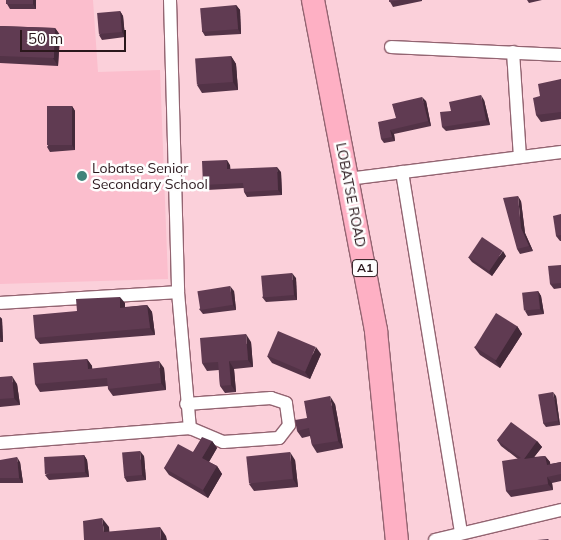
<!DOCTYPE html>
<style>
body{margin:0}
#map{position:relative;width:561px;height:540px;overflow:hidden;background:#fbd0da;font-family:Mulish,sans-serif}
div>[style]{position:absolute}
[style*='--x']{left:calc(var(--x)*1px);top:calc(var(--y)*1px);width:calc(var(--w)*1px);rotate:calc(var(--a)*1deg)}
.built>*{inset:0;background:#fbbecd}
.roads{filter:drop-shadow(1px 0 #936471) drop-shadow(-1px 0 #936471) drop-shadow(0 1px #936471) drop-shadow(0 -1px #936471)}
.street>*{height:12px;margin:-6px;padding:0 6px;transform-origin:6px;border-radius:6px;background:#fff}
.highway>*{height:22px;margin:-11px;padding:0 11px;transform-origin:11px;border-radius:11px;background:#feb0c4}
.wall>*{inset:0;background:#533347}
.shaded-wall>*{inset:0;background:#432939}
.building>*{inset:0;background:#603b52;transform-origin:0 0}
.dots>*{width:14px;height:14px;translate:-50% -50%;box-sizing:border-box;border:2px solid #fefefe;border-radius:50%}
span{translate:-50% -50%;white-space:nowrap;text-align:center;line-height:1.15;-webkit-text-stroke:5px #fefefe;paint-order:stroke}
.shield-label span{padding:1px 4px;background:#fefefe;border:1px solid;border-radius:4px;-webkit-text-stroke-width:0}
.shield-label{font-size:12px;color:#2a171c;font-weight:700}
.poi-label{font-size:14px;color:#2a171c}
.left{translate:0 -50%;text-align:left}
.street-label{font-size:14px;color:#2a171c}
.scale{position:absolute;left:20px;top:30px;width:106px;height:22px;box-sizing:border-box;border:2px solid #2a171c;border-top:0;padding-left:6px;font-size:15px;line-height:18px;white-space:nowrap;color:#2a171c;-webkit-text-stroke:4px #fefefe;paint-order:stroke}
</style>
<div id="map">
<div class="built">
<div style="clip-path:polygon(0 0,93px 0,98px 72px,160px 70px,168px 279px,0 284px)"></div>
</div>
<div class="roads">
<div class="street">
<div style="--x:170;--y:0;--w:292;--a:88.4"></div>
<div style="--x:178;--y:292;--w:137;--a:85"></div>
<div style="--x:391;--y:47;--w:170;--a:2.7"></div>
<div style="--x:513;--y:52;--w:105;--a:86.2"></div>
<div style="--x:402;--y:172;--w:366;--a:80.7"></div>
<div style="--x:348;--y:179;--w:215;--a:-7.2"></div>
<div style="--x:0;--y:303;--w:178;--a:-3.5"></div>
<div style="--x:0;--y:443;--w:191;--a:-4.5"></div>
<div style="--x:190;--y:428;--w:36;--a:23"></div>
<div style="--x:223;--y:442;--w:56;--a:-4.1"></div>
<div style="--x:279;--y:438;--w:16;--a:-52"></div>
<div style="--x:289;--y:425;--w:22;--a:-98"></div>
<div style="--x:286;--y:403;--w:16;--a:-162"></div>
<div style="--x:271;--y:398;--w:85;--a:176"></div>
<div style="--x:435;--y:540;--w:130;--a:-13.4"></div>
</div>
<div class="highway">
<div style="--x:313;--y:0;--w:337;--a:79.2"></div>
<div style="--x:376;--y:331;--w:210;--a:84.3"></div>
</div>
</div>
<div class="wall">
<div style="clip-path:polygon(6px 0,36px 0,36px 9px,10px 9px,7px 4px)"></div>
<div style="clip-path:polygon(389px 0,422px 0,422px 1px,393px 7px)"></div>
<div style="clip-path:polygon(527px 0,542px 0,529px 3px)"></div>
<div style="clip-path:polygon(236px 5px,240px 10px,241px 34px,205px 36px,202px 31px)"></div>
<div style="clip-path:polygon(120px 11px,123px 16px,125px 37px,102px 40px,99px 35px)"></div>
<div style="clip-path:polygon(0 26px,55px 28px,60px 35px,58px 66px,0 63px)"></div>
<div style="clip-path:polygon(231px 56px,236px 64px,238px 90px,202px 93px,197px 85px)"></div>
<div style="clip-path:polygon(561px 79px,561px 119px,541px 122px,536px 115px,540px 96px)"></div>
<div style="clip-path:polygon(484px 100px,490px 125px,446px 131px,442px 127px,451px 111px)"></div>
<div style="clip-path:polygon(426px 101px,431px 126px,394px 134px,395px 141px,384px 143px,381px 139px,396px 118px)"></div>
<div style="clip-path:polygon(72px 106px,75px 111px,75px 150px,50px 152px,47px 147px)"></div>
<div style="clip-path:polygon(230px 165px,230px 169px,281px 172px,282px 195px,247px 197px,244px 192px,244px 188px,207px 190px,203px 185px)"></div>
<div style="clip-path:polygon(521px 201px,525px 233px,533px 251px,520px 254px,517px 249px)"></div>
<div style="clip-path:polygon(561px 214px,561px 241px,560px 241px,556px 236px)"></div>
<div style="clip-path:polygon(506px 256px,492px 276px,472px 262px,468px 257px)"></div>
<div style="clip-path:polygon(561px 265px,561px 288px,554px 289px,550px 284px)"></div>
<div style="clip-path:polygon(296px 278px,297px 300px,266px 302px,262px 297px)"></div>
<div style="clip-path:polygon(234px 291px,236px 310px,203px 314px,199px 309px)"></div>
<div style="clip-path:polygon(538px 291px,541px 296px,544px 314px,528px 316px,525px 311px)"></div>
<div style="clip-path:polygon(125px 303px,125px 307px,147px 305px,152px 312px,155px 335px,40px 344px,35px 338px,77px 311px)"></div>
<div style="clip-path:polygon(0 317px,2px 319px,3px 342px,0 342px)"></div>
<div style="clip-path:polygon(517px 326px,522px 334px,500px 368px,480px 355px,474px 347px)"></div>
<div style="clip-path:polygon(251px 342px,253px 367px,234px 369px,236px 392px,225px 393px,220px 386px,219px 370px,207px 371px,202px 363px)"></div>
<div style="clip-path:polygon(321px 354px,310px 379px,272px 363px,267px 356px)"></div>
<div style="clip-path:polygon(87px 359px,92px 366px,92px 369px,164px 368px,166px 390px,113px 396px,108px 389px,108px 386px,40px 392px,35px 384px)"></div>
<div style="clip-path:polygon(0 377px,17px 384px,20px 405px,0 407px)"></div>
<div style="clip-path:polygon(556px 396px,560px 425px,546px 427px,543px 423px)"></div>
<div style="clip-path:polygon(335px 404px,343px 448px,317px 453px,312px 445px,310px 436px,302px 438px,297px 431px,307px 418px)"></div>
<div style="clip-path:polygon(497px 440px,537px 441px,542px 447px,534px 457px,545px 456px,550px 462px,550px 464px,561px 462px,561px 481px,552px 483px,553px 490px,511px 497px,506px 491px,518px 459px,501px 446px)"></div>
<div style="clip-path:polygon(212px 441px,217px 448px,209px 462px,217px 466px,222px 474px,208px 498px,169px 475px,164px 468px,193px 452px)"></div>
<div style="clip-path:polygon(84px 455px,87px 460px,89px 477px,49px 480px,45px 475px)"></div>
<div style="clip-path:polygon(144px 456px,146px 480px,127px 482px,124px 477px)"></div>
<div style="clip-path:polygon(0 460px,20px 462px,23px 483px,0 483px)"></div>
<div style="clip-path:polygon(295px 460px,298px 487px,254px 491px,249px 484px)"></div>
</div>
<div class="shaded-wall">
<div style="clip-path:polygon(33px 0,36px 0,36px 9px,33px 4px)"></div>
<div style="clip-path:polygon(236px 5px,240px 10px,241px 34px,238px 29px)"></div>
<div style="clip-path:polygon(120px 11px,123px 16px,125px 37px,122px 32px)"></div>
<div style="clip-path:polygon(55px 28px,60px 35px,58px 66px,53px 58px)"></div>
<div style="clip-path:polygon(231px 56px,236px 64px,238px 90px,233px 82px)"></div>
<div style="clip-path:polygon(481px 95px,484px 100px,490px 125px,486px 120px)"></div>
<div style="clip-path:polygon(422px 97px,426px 101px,431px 126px,428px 121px)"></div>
<div style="clip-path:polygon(72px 106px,75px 111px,75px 150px,72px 145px)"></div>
<div style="clip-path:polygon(390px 130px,394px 134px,395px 141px,392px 137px)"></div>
<div style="clip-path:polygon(227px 160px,230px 165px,231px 174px,227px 169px)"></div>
<div style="clip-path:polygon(277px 167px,281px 172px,282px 195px,278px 190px)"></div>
<div style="clip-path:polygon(518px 196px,521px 201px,525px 233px,533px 251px,529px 246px,521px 228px)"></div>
<div style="clip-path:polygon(503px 251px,506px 256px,492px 276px,489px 271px)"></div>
<div style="clip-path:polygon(292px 273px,296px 278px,297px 300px,294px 295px)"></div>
<div style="clip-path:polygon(230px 286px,234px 291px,236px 310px,233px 305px)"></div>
<div style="clip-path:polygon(538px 291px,541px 296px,544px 314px,540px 309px)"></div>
<div style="clip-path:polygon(120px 297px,125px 303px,125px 315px,120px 308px)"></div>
<div style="clip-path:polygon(147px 305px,152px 312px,155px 335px,150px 328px)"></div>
<div style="clip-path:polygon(0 317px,2px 319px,3px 342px,0 337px)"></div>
<div style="clip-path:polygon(517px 326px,522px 334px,500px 368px,495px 360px)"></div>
<div style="clip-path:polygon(246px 334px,251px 342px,253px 367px,248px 360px)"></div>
<div style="clip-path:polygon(316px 347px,321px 354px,310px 379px,305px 372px)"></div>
<div style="clip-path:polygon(87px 359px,92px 366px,93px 376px,88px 369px)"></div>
<div style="clip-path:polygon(159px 361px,164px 368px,166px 390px,161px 383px)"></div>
<div style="clip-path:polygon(229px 361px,234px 369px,236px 392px,231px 385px)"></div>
<div style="clip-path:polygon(12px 376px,17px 384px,20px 405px,14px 398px)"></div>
<div style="clip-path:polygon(553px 392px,556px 396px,560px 425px,558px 421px)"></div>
<div style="clip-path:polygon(330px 396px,335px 404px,343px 448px,338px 441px)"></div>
<div style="clip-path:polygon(212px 441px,217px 448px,207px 465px,202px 458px)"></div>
<div style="clip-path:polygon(537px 441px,542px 447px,528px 465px,524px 459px)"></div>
<div style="clip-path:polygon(140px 451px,144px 456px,146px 480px,142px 475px)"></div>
<div style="clip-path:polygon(290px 452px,295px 460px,298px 487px,293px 479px)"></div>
<div style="clip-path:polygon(84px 455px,87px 460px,89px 477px,85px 472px)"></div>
<div style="clip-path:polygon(545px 456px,550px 462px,551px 471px,547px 465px)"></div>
<div style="clip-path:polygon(17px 457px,20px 462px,23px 483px,19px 478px)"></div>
<div style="clip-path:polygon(217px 466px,222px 474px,208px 498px,203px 490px)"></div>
<div style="clip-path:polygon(547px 477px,552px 483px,553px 490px,548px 484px)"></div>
<div style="clip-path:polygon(102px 518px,109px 527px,110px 540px,104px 532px)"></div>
<div style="clip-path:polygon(160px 527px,166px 536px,167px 540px,161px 540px)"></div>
</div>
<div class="building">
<div style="left:6px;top:0;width:27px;height:4px"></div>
<div style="clip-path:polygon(389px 0,400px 0,389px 2px)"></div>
<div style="left:236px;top:5px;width:24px;height:36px;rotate:85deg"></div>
<div style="left:120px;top:11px;width:21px;height:23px;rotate:85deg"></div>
<div style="left:0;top:26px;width:55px;height:30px;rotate:2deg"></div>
<div style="left:231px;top:56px;width:26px;height:36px;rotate:86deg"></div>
<div style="clip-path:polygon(561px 79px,561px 112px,536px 115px,533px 98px,540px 96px,538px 84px)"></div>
<div style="clip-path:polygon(481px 95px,486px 120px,442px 127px,440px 112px,451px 111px,449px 102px)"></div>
<div style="clip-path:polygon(422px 97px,428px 121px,390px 130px,392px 137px,381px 139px,378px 122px,396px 118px,392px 104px)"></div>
<div style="left:72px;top:106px;width:39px;height:25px;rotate:90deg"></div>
<div style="clip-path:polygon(227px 160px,227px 169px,277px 167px,278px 190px,244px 192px,243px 183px,203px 185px,202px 161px)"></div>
<div style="clip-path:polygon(518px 196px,521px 228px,529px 246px,517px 249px,503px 198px)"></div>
<div style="clip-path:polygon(561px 214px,561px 235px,556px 236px,553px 216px)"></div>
<div style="left:482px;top:237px;width:25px;height:24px;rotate:34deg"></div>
<div style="clip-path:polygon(561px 265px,561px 283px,550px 284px,548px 266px)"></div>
<div style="left:292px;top:273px;width:22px;height:31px;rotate:85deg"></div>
<div style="left:230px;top:286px;width:19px;height:33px;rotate:81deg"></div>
<div style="left:538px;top:291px;width:18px;height:16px;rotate:84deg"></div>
<div style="clip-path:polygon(120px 297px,120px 308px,147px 305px,150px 328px,35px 338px,33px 315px,77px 311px,76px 299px)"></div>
<div style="left:496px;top:313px;width:25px;height:40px;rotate:32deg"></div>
<div style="left:278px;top:331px;width:41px;height:27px;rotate:23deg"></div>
<div style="clip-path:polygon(246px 334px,248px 360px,229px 361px,231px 385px,220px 386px,218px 362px,202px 363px,200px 338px)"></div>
<div style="clip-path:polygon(87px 359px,88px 369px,159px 361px,161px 383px,108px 389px,107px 378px,35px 384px,33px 363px)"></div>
<div style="clip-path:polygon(12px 376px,14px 398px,0 399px,0 377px)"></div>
<div style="left:553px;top:392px;width:29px;height:15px;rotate:80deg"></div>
<div style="clip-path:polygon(330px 396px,338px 441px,312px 445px,309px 428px,297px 431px,295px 420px,307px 418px,304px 401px)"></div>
<div style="clip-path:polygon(511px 422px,537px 441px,524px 459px,545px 456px,547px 465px,561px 462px,561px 474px,547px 477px,548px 484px,506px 491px,502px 461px,521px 458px,497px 440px)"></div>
<div style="clip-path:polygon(202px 437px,212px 441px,202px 458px,217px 466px,203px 490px,164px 468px,178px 444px,193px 452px)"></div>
<div style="left:140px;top:451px;width:24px;height:18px;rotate:85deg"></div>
<div style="left:290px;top:452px;width:27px;height:44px;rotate:84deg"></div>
<div style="left:84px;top:455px;width:17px;height:40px;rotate:87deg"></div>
<div style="clip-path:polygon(17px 457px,19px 478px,0 478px,0 460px)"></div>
<div style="clip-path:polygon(102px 518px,104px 532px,160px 527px,161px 540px,84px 540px,83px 521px)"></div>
<div style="clip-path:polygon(548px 539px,549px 540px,537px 540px)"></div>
</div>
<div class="dots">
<div style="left:82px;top:176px;background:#3f847a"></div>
</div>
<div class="shield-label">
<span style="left:365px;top:268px">A1</span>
</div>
<div class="poi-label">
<span class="left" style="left:92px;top:176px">Lobatse Senior<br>Secondary School</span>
</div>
<div class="street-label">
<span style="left:351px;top:195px;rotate:79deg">LOBATSE ROAD</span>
</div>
<div class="scale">50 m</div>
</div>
